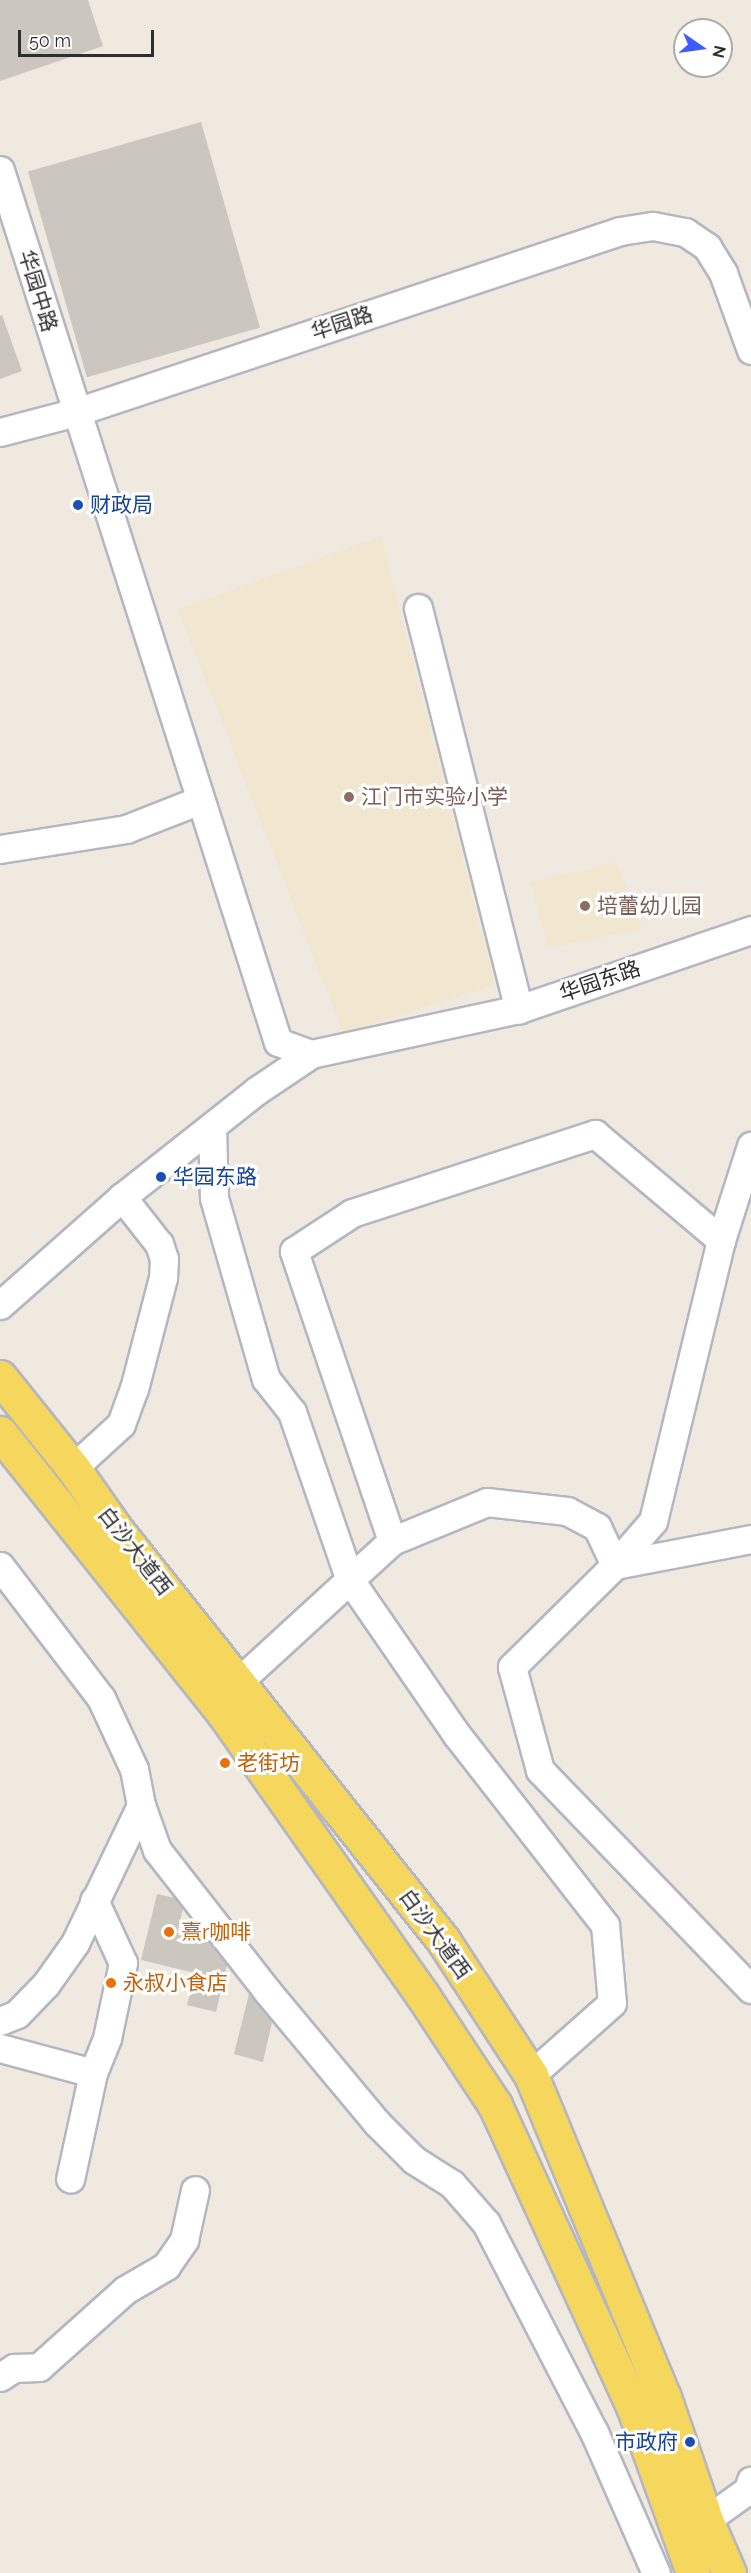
<!DOCTYPE html>
<meta charset="utf-8">
<style>
body{margin:0}
#map{position:relative;width:751px;height:2573px;overflow:hidden;background:#efe9e0;font-family:Raleway,"Noto Sans SC",sans-serif}
div>[style]{position:absolute}
[style*='--x']{left:calc(var(--x)*1px);top:calc(var(--y)*1px);width:calc(var(--w)*1px);rotate:calc(var(--a)*1deg)}
.education>*{inset:0;background:#f1e7d0}
.building>*{inset:0;background:#cbc7be;transform-origin:0 0}
.roads{filter:drop-shadow(2px 0 #b4b6c1) drop-shadow(-2px 0 #b4b6c1) drop-shadow(0 2px #b4b6c1) drop-shadow(0 -2px #b4b6c1)}
.minor>*{height:27px;margin:-13.5px;padding:0 13.5px;transform-origin:13.5px;border-radius:13.5px;background:#fff}
.major>*{height:33px;margin:-16.5px;padding:0 16.5px;transform-origin:16.5px;border-radius:16.5px;background:#f6d75e}
.dots>*{width:16px;height:16px;translate:-50% -50%;box-sizing:border-box;border:3px solid #fff;border-radius:50%}
span{translate:-50% -50%;white-space:nowrap;text-align:center;line-height:1.15;-webkit-text-stroke:6px #fff;paint-order:stroke}
.street-label{font-size:21px;color:#2e2e2e}
.transit-label{font-size:21px;color:#164399}
.left{translate:0 -50%;text-align:left}
.right{translate:-100% -50%;text-align:right}
.education-label{font-size:21px;color:#785e54}
.food-label{font-size:21px;color:#c56008}
.north{position:absolute;left:673px;top:18px;width:60px;height:60px;box-sizing:border-box;background:#fff;border:2px solid #ababab;border-radius:50%;rotate:103deg;font-size:16px;font-weight:700;line-height:24px;text-align:center;color:#2e2e2e}
.north::after{content:'';display:block;margin:auto;width:21px;height:27px;background:#3d5bff;clip-path:polygon(50% 0,100% 100%,50% 72%,0 100%)}
.scale{position:absolute;left:18px;top:30px;width:136px;height:27px;box-sizing:border-box;border:3px solid #2e2e2e;border-top:0;padding-left:8px;font-size:18px;line-height:21px;white-space:nowrap;color:#2e2e2e;-webkit-text-stroke:4px #fff;paint-order:stroke}
</style>
<div id="map">
<div class="education">
<div style="clip-path:polygon(381px 536px,495px 985px,343px 1033px,178px 609px)"></div>
<div style="clip-path:polygon(617px 862px,642px 929px,548px 948px,530px 882px)"></div>
</div>
<div class="building">
<div style="clip-path:polygon(0 0,88px 0,103px 46px,0 81px)"></div>
<div style="left:201px;top:122px;width:214px;height:180px;rotate:74deg"></div>
<div style="clip-path:polygon(2px 315px,22px 371px,0 379px,0 316px)"></div>
<div style="clip-path:polygon(157px 1894px,175px 1898px,183px 1909px,177px 1933px,207px 1940px,227px 1965px,216px 2012px,187px 2005px,195px 1973px,141px 1960px)"></div>
<div style="clip-path:polygon(249px 1994px,272px 2022px,263px 2062px,234px 2054px)"></div>
</div>
<div class="roads">
<div class="minor">
<div style="--x:0;--y:170;--w:915;--a:72.32"></div>
<div style="--x:278;--y:1042;--w:35;--a:20"></div>
<div style="--x:0;--y:432;--w:79;--a:-14.7"></div>
<div style="--x:76;--y:412;--w:573;--a:-18.4"></div>
<div style="--x:620;--y:231;--w:33;--a:-9"></div>
<div style="--x:653;--y:226;--w:33;--a:11"></div>
<div style="--x:685;--y:232;--w:27;--a:34"></div>
<div style="--x:707;--y:247;--w:31;--a:58"></div>
<div style="--x:723;--y:273;--w:82;--a:70"></div>
<div style="--x:418;--y:608;--w:414;--a:75.9"></div>
<div style="--x:0;--y:849;--w:128;--a:-9"></div>
<div style="--x:126;--y:829;--w:79;--a:-21.4"></div>
<div style="--x:212;--y:1127;--w:71;--a:88.4"></div>
<div style="--x:214;--y:1198;--w:188;--a:74"></div>
<div style="--x:266;--y:1379;--w:42;--a:51.8"></div>
<div style="--x:292;--y:1412;--w:178;--a:71"></div>
<div style="--x:350;--y:1580;--w:188;--a:55.4"></div>
<div style="--x:457;--y:1735;--w:241;--a:52.1"></div>
<div style="--x:605;--y:1925;--w:78;--a:84.9"></div>
<div style="--x:612;--y:2003;--w:108;--a:138.4"></div>
<div style="--x:721;--y:1240;--w:99;--a:-72.3"></div>
<div style="--x:0;--y:1305;--w:163;--a:-41.5"></div>
<div style="--x:122;--y:1197;--w:171;--a:-38.3"></div>
<div style="--x:256;--y:1091;--w:66;--a:-33.9"></div>
<div style="--x:311;--y:1054;--w:213;--a:-12.2"></div>
<div style="--x:519;--y:1009;--w:245;--a:-18.8"></div>
<div style="--x:73;--y:1468;--w:65;--a:-42.5"></div>
<div style="--x:121;--y:1424;--w:37;--a:-70"></div>
<div style="--x:134;--y:1389;--w:115;--a:-75.4"></div>
<div style="--x:163;--y:1278;--w:19;--a:-87"></div>
<div style="--x:164;--y:1259;--w:16;--a:-108"></div>
<div style="--x:159;--y:1244;--w:60;--a:-128.2"></div>
<div style="--x:615;--y:1565;--w:42;--a:-115.3"></div>
<div style="--x:597;--y:1527;--w:34;--a:-152"></div>
<div style="--x:567;--y:1511;--w:81;--a:-173.6"></div>
<div style="--x:487;--y:1502;--w:103;--a:157.7"></div>
<div style="--x:392;--y:1541;--w:306;--a:-108.7"></div>
<div style="--x:294;--y:1251;--w:69;--a:-33.2"></div>
<div style="--x:352;--y:1213;--w:256;--a:-18"></div>
<div style="--x:595;--y:1134;--w:165;--a:40.1"></div>
<div style="--x:721;--y:1240;--w:289;--a:103.6"></div>
<div style="--x:653;--y:1521;--w:58;--a:130.8"></div>
<div style="--x:615;--y:1565;--w:145;--a:135.3"></div>
<div style="--x:512;--y:1667;--w:107;--a:74.8"></div>
<div style="--x:540;--y:1770;--w:304;--a:46.1"></div>
<div style="--x:615;--y:1565;--w:138;--a:-10.8"></div>
<div style="--x:0;--y:1566;--w:166;--a:52.6"></div>
<div style="--x:101;--y:1698;--w:78;--a:65.1"></div>
<div style="--x:134;--y:1769;--w:37;--a:79"></div>
<div style="--x:141;--y:1805;--w:48;--a:70.4"></div>
<div style="--x:157;--y:1850;--w:179;--a:52"></div>
<div style="--x:267;--y:1991;--w:172;--a:50.2"></div>
<div style="--x:377;--y:2123;--w:52;--a:45"></div>
<div style="--x:414;--y:2160;--w:45;--a:32.3"></div>
<div style="--x:452;--y:2184;--w:52;--a:48.9"></div>
<div style="--x:486;--y:2223;--w:235;--a:62.7"></div>
<div style="--x:594;--y:2432;--w:154;--a:66.3"></div>
<div style="--x:238;--y:1682;--w:209;--a:-42.5"></div>
<div style="--x:0;--y:2021;--w:18;--a:-22"></div>
<div style="--x:17;--y:2014;--w:42;--a:-46"></div>
<div style="--x:46;--y:1984;--w:50;--a:-54.7"></div>
<div style="--x:75;--y:1943;--w:153;--a:-64.4"></div>
<div style="--x:0;--y:2048;--w:96;--a:15"></div>
<div style="--x:93;--y:2073;--w:108;--a:102.2"></div>
<div style="--x:93;--y:2073;--w:38;--a:-68"></div>
<div style="--x:107;--y:2038;--w:77;--a:-78"></div>
<div style="--x:123;--y:1963;--w:69;--a:-114.7"></div>
<div style="--x:0;--y:2377;--w:17;--a:-33"></div>
<div style="--x:14;--y:2368;--w:25;--a:-2"></div>
<div style="--x:39;--y:2367;--w:115;--a:-41.8"></div>
<div style="--x:125;--y:2290;--w:48;--a:-30.3"></div>
<div style="--x:166;--y:2266;--w:32;--a:-55"></div>
<div style="--x:184;--y:2240;--w:51;--a:-77.6"></div>
<div style="--x:706;--y:2520;--w:52;--a:-35.5"></div>
<div style="--x:748;--y:2490;--w:10;--a:-73"></div>
</div>
<div class="major">
<div style="--x:0;--y:1377;--w:117;--a:51.3"></div>
<div style="--x:73;--y:1468;--w:73;--a:55"></div>
<div style="--x:115;--y:1528;--w:527;--a:51.48"></div>
<div style="--x:443;--y:1940;--w:161;--a:56.9"></div>
<div style="--x:531;--y:2075;--w:348;--a:67.6"></div>
<div style="--x:664;--y:2397;--w:130;--a:71.1"></div>
<div style="--x:706;--y:2520;--w:58;--a:66.5"></div>
<div style="--x:0;--y:1433;--w:356;--a:51.4"></div>
<div style="--x:222;--y:1711;--w:349;--a:54.8"></div>
<div style="--x:423;--y:1996;--w:131;--a:56.6"></div>
<div style="--x:495;--y:2105;--w:331;--a:65.4"></div>
<div style="--x:633;--y:2406;--w:177;--a:70.2"></div>
</div>
</div>
<div class="dots">
<div style="left:78px;top:505px;background:#1a4fb4"></div>
<div style="left:349px;top:797px;background:#8d6e63"></div>
<div style="left:585px;top:906px;background:#8d6e63"></div>
<div style="left:161px;top:1177px;background:#1a4fb4"></div>
<div style="left:225px;top:1763px;background:#e8710a"></div>
<div style="left:169px;top:1932px;background:#e8710a"></div>
<div style="left:111px;top:1983px;background:#e8710a"></div>
<div style="left:690px;top:2442px;background:#1a4fb4"></div>
</div>
<div class="street-label">
<span style="left:38px;top:291px;rotate:73deg">华园中路</span>
<span style="left:342px;top:323px;rotate:-18deg">华园路</span>
<span style="left:600px;top:981px;rotate:-19deg">华园东路</span>
<span style="left:135px;top:1551px;rotate:52deg">白沙大道西</span>
<span style="left:435px;top:1934px;rotate:54deg">白沙大道西</span>
</div>
<div class="transit-label">
<span class="left" style="left:90px;top:505px">财政局</span>
<span class="left" style="left:173px;top:1177px">华园东路</span>
<span class="right" style="left:678px;top:2442px">市政府</span>
</div>
<div class="education-label">
<span class="left" style="left:361px;top:797px">江门市实验小学</span>
<span class="left" style="left:597px;top:906px">培蕾幼儿园</span>
</div>
<div class="food-label">
<span class="left" style="left:237px;top:1763px">老街坊</span>
<span class="left" style="left:181px;top:1932px">熹r咖啡</span>
<span class="left" style="left:123px;top:1983px">永叔小食店</span>
</div>
<div class="north">N</div>
<div class="scale">50 m</div>
</div>
